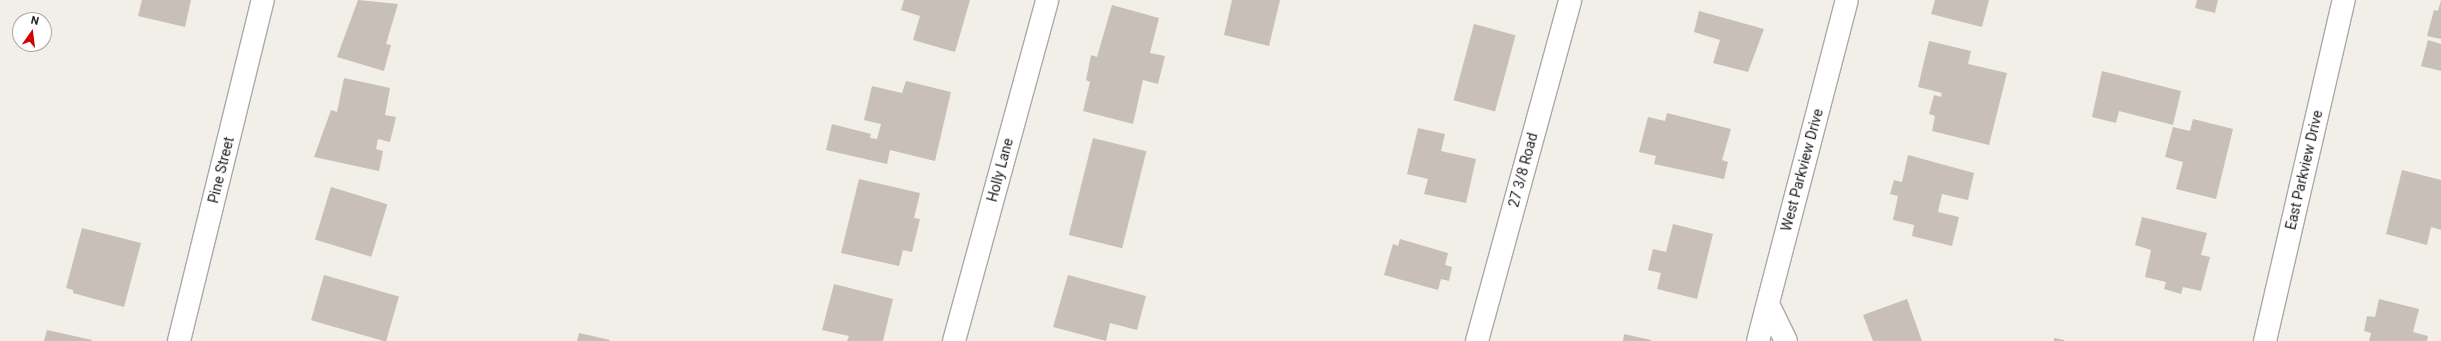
<!DOCTYPE html>
<style>
body{margin:0}
#map{position:relative;width:2441px;height:341px;overflow:hidden;background:#f2efe9;font-family:Roboto,sans-serif}
div>[style]{position:absolute}
[style*='--x']{left:calc(var(--x)*1px);top:calc(var(--y)*1px);width:calc(var(--w)*1px);rotate:calc(var(--a)*1deg)}
.building>*{inset:0;background:#c7bfb8;transform-origin:0 0}
.roads{filter:drop-shadow(1px 0 #a9a9a9) drop-shadow(-1px 0 #a9a9a9) drop-shadow(0 1px #a9a9a9) drop-shadow(0 -1px #a9a9a9)}
.minor>*{height:22px;margin:-11px;padding:0 11px;transform-origin:11px;border-radius:11px;background:#fff}
span{translate:-50% -50%;white-space:nowrap;text-align:center;line-height:1.15;-webkit-text-stroke:3px #fff;paint-order:stroke}
.street-label{font-size:14px;color:#222}
.north{position:absolute;left:12px;top:12px;width:40px;height:40px;box-sizing:border-box;background:#fff;border:1px solid #a7a7a7;border-radius:50%;rotate:14deg;font-size:11px;font-weight:700;line-height:16px;text-align:center;color:#222}
.north::after{content:'';display:block;margin:auto;width:14px;height:18px;background:#d40000;clip-path:polygon(50% 0,100% 100%,50% 72%,0 100%)}
</style>
<div id="map">
<div class="building">
<div style="clip-path:polygon(142px 0,191px 0,185px 27px,138px 16px)"></div>
<div style="clip-path:polygon(358px 0,398px 4px,386px 44px,391px 45px,384px 71px,337px 57px)"></div>
<div style="clip-path:polygon(904px 0,970px 0,955px 52px,913px 40px,920px 16px,901px 10px)"></div>
<div style="clip-path:polygon(1232px 0,1280px 0,1269px 46px,1224px 35px)"></div>
<div style="clip-path:polygon(1935px 0,1989px 0,1982px 27px,1931px 14px)"></div>
<div style="clip-path:polygon(2197px 0,2218px 0,2215px 13px,2195px 8px)"></div>
<div style="clip-path:polygon(2441px 0,2441px 39px,2427px 36px,2434px 10px,2438px 11px)"></div>
<div style="clip-path:polygon(1112px 5px,1159px 18px,1150px 53px,1165px 56px,1158px 84px,1143px 80px,1133px 124px,1083px 111px,1090px 82px,1086px 80px,1091px 55px,1097px 57px)"></div>
<div style="clip-path:polygon(1699px 11px,1764px 29px,1748px 72px,1713px 63px,1720px 40px,1694px 32px)"></div>
<div style="left:1474px;top:24px;width:43px;height:79px;rotate:15deg"></div>
<div style="clip-path:polygon(2428px 40px,2441px 44px,2441px 71px,2421px 66px)"></div>
<div style="clip-path:polygon(1929px 41px,1971px 51px,1968px 64px,2007px 73px,1989px 145px,1932px 131px,1935px 116px,1929px 114px,1934px 95px,1941px 97px,1942px 93px,1918px 87px)"></div>
<div style="clip-path:polygon(2102px 71px,2181px 91px,2173px 125px,2119px 111px,2116px 123px,2092px 117px)"></div>
<div style="clip-path:polygon(344px 78px,390px 88px,385px 115px,396px 117px,390px 142px,378px 139px,376px 149px,383px 151px,379px 171px,314px 157px,331px 110px,337px 112px)"></div>
<div style="clip-path:polygon(906px 81px,951px 92px,935px 161px,890px 150px,887px 164px,826px 150px,832px 124px,871px 134px,870px 138px,877px 139px,881px 124px,864px 120px,872px 86px,902px 93px)"></div>
<div style="clip-path:polygon(1667px 113px,1731px 129px,1722px 160px,1728px 162px,1724px 179px,1654px 164px,1656px 156px,1639px 152px,1648px 117px,1665px 121px)"></div>
<div style="clip-path:polygon(2193px 119px,2233px 129px,2216px 199px,2176px 189px,2183px 162px,2165px 157px,2173px 127px,2190px 131px)"></div>
<div style="clip-path:polygon(1418px 128px,1445px 134px,1441px 151px,1476px 159px,1466px 203px,1424px 194px,1428px 179px,1407px 174px)"></div>
<div style="left:1093px;top:138px;width:55px;height:100px;rotate:14deg"></div>
<div style="clip-path:polygon(1908px 155px,1974px 173px,1968px 200px,1942px 194px,1938px 212px,1959px 217px,1952px 246px,1912px 236px,1914px 225px,1893px 220px,1898px 196px,1890px 194px,1894px 180px,1902px 182px)"></div>
<div style="clip-path:polygon(2402px 170px,2441px 180px,2441px 230px,2431px 227px,2427px 245px,2386px 234px)"></div>
<div style="clip-path:polygon(859px 179px,920px 193px,914px 218px,920px 219px,912px 252px,903px 250px,899px 266px,841px 253px)"></div>
<div style="left:331px;top:187px;width:59px;height:55px;rotate:17deg"></div>
<div style="clip-path:polygon(2142px 217px,2207px 233px,2201px 255px,2210px 257px,2201px 291px,2183px 287px,2181px 294px,2164px 289px,2166px 282px,2145px 277px,2151px 250px,2135px 245px)"></div>
<div style="clip-path:polygon(1673px 224px,1713px 234px,1697px 299px,1657px 289px,1661px 273px,1648px 270px,1653px 249px,1666px 252px)"></div>
<div style="clip-path:polygon(82px 228px,141px 243px,124px 307px,73px 293px,73px 290px,66px 288px)"></div>
<div style="clip-path:polygon(1400px 239px,1448px 253px,1445px 265px,1452px 267px,1449px 281px,1441px 279px,1438px 290px,1384px 275px,1393px 244px,1398px 246px)"></div>
<div style="left:324px;top:275px;width:78px;height:47px;rotate:16deg"></div>
<div style="clip-path:polygon(1068px 275px,1146px 296px,1137px 330px,1110px 323px,1106px 341px,1053px 327px)"></div>
<div style="clip-path:polygon(834px 284px,893px 299px,883px 341px,847px 341px,849px 336px,822px 330px)"></div>
<div style="clip-path:polygon(1907px 299px,1922px 341px,1873px 341px,1863px 315px)"></div>
<div style="clip-path:polygon(2379px 299px,2419px 309px,2413px 332px,2428px 336px,2427px 341px,2369px 341px,2371px 333px,2364px 331px,2367px 316px,2375px 317px)"></div>
<div style="clip-path:polygon(47px 330px,92px 340px,92px 341px,44px 341px)"></div>
<div style="clip-path:polygon(579px 333px,610px 340px,610px 341px,577px 341px)"></div>
<div style="clip-path:polygon(1624px 334px,1651px 340px,1651px 341px,1623px 341px)"></div>
<div style="clip-path:polygon(2054px 338px,2064px 340px,2064px 341px,2054px 341px)"></div>
</div>
<div class="roads">
<div class="minor">
<div style="--x:1768;--y:304;--w:41;--a:64.1"></div>
<div style="--x:179;--y:341;--w:351;--a:-76.2"></div>
<div style="--x:954;--y:341;--w:353;--a:-74.7"></div>
<div style="--x:1477;--y:341;--w:353;--a:-74.7"></div>
<div style="--x:1758;--y:341;--w:352;--a:-75.4"></div>
<div style="--x:2265;--y:341;--w:350;--a:-77"></div>
</div>
</div>
<div class="street-label">
<span style="left:221px;top:170px;rotate:-76deg">Pine Street</span>
<span style="left:1000px;top:170px;rotate:-75deg">Holly Lane</span>
<span style="left:1523px;top:170px;rotate:-75deg">27 3/8 Road</span>
<span style="left:1802px;top:170px;rotate:-75deg">West Parkview Drive</span>
<span style="left:2304px;top:170px;rotate:-77deg">East Parkview Drive</span>
</div>
<div class="north">N</div>
</div>
